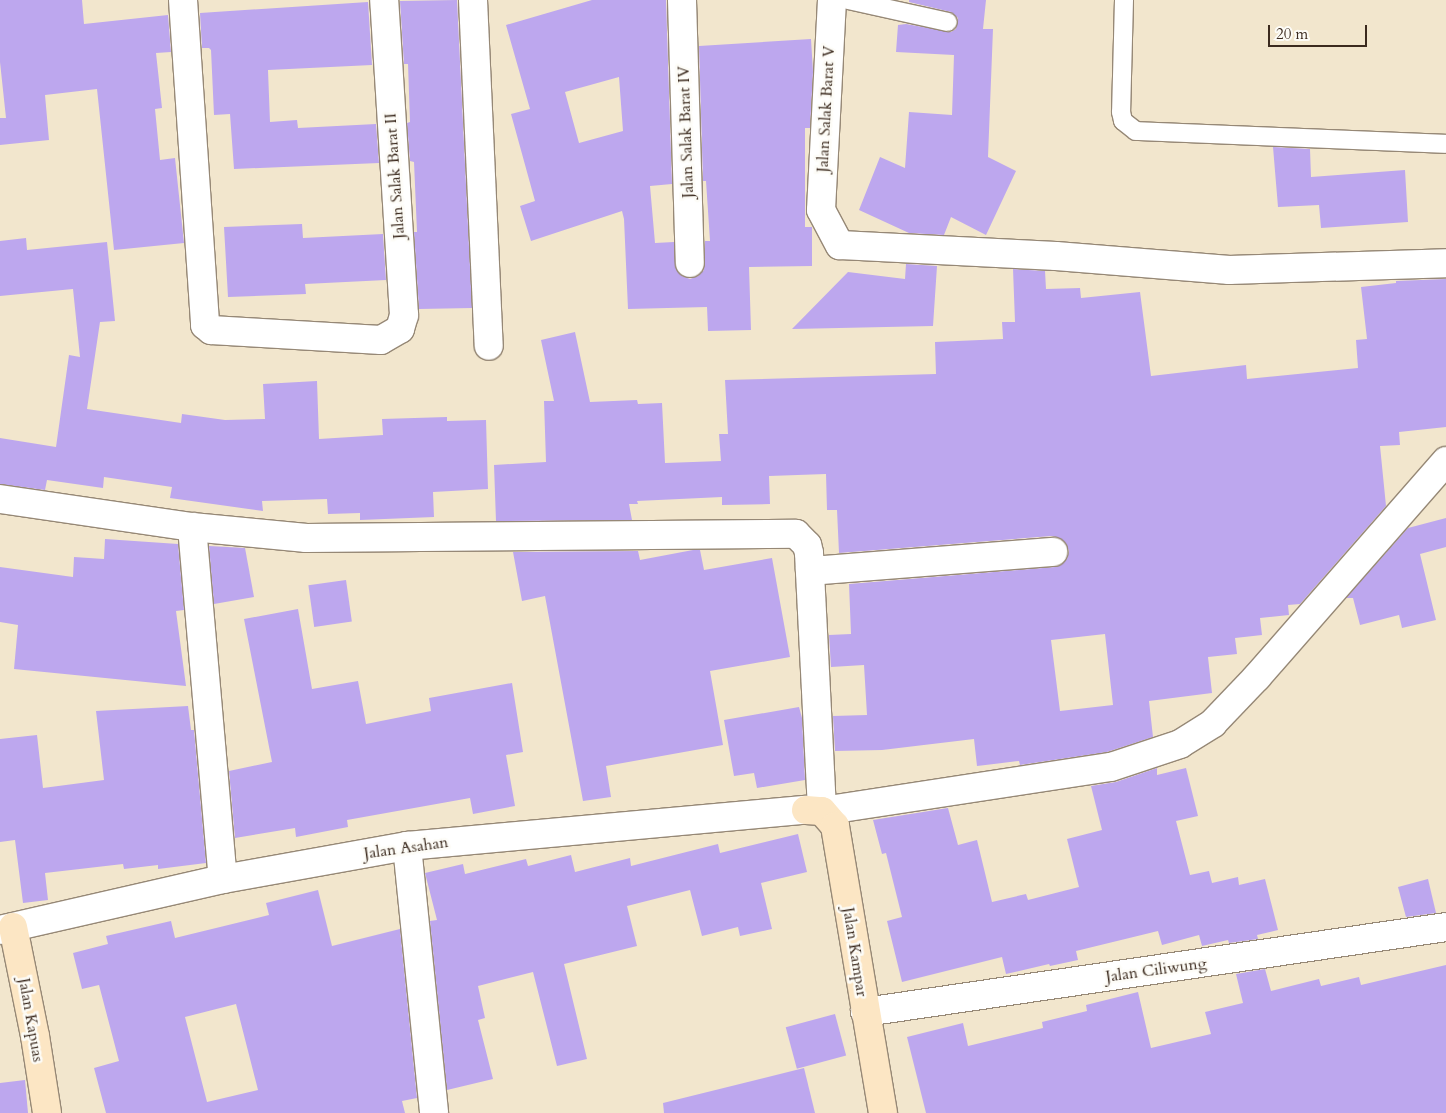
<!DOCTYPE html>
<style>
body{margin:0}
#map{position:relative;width:1446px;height:1113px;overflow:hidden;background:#f2e6cd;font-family:Cardo,serif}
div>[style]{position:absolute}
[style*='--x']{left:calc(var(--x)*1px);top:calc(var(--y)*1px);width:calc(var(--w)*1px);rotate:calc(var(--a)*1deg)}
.building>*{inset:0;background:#bda7ee;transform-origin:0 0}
.roads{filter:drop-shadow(1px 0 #968876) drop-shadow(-1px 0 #968876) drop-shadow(0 1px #968876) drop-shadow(0 -1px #968876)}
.service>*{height:18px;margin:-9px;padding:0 9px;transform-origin:9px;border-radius:9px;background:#fff}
.minor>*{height:28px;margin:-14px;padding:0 14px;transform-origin:14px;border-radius:14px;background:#fff}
.tertiary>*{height:28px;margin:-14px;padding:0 14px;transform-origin:14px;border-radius:14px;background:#fff}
.secondary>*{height:28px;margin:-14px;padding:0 14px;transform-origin:14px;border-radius:14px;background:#fce6c4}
span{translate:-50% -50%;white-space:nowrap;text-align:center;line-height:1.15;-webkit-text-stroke:5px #fdfcf7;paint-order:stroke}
.street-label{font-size:16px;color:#3b2a1e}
.scale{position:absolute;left:1268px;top:25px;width:99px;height:22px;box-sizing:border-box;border:2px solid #3b2a1e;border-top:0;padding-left:6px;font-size:15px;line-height:18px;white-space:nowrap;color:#3b2a1e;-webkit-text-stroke:4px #fdfcf7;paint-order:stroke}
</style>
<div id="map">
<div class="building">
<div style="clip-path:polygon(0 0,82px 0,84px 24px,168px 15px,171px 52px,156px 53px,162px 108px,155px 109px,160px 160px,175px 158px,184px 243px,114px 250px,97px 89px,45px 95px,49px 140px,0 145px,0 118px,6px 118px,0 62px)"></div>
<div style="clip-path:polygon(457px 0,472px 308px,419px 309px,414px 232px,417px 232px,414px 162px,410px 161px,407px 123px,410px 122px,408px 64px,404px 64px,400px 1px)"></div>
<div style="clip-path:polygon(evenodd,592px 0,666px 0,672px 184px,650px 186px,655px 243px,674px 242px,677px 271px,682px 276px,690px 279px,698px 276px,704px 270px,705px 241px,710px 241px,706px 181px,703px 181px,699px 46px,811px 39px,813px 72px,810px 128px,805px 128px,805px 227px,812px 227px,812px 266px,749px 267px,751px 330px,708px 331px,707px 307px,628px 309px,624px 219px,622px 211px,531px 241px,520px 206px,535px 201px,511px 114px,530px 109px,506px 25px,592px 0,619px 77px,623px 131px,579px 143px,565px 92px,619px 77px)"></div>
<div style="clip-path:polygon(909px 0,986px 0,983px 29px,993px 29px,988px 157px,1016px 171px,986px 235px,951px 217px,944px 235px,909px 233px,859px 210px,880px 157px,905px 168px,909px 112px,952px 115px,954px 55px,896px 52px,898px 25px,906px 24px,951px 32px,956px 29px,958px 18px,951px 12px,909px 2px)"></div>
<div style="clip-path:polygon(368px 2px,372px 65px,268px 70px,270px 122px,297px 120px,298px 128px,376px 124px,379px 163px,234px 169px,230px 114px,214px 115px,211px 50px,209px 48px,202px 48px,200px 13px)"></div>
<div style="clip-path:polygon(1273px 147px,1310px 149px,1311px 177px,1405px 170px,1408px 222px,1321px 228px,1319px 205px,1278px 207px)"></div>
<div style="clip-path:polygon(302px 224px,303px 238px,383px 234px,386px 280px,305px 284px,306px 294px,228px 297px,224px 227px)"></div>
<div style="clip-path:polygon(26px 238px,27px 250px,107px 242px,115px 321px,100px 322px,87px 409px,181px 423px,182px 414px,225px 420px,265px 419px,263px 384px,317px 381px,319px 439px,383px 435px,382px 419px,447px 417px,447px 421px,486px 420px,488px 489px,433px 492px,434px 517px,360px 520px,360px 513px,328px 514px,327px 499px,262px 501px,263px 511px,170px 498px,172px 487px,104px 477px,103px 488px,47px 480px,45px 490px,0 484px,0 438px,56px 447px,69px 355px,80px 357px,73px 289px,0 296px,0 241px)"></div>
<div style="clip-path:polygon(906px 264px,937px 266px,933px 326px,792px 329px,848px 272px,905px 279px)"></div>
<div style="clip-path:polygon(evenodd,1013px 269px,1045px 271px,1046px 289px,1080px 288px,1081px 298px,1140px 292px,1151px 376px,1246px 365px,1247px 379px,1358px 368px,1356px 340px,1367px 339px,1361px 287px,1396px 283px,1396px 281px,1446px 279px,1446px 427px,1399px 432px,1400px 445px,1380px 446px,1386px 506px,1300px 604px,1288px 605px,1289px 615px,1260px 618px,1262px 635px,1235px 638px,1237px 654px,1208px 657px,1212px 693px,1149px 701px,1153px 737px,1107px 752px,1020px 765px,1019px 761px,977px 766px,974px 739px,882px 750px,835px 751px,833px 716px,867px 715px,864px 665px,831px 667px,829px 635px,851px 634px,849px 584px,1055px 567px,1061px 565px,1067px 559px,1069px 551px,1066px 544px,1059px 538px,1052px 536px,839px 553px,837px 510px,827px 510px,826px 474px,769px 476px,770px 504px,722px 505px,722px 497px,637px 501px,638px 504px,629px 504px,632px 520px,496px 521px,494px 465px,546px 462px,544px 401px,554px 401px,541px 340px,575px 332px,590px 402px,637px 400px,638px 404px,662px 403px,665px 463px,721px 461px,719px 434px,728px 434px,725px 380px,936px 374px,935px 342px,1003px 339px,1002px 322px,1015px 322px,1013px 269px,1105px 634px,1113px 705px,1060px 711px,1051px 640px,1105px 634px)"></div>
<div style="clip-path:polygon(1446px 518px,1446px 547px,1420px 554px,1436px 620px,1402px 628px,1399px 615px,1360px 625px,1353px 598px,1346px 598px,1408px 528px)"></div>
<div style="clip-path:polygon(105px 539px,178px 544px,184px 610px,176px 611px,186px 686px,14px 669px,18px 625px,0 622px,0 567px,73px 577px,74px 557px,104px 559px)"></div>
<div style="clip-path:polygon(209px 546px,245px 548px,254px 597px,214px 604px)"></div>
<div style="clip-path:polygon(693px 550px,700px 550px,704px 570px,772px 558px,790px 657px,710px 671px,723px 745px,606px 766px,611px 797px,583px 801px,545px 596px,522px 601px,513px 552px,638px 551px,640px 560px)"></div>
<div style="left:346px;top:580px;width:42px;height:38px;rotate:82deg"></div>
<div style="clip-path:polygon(298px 609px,312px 689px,358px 681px,366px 724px,431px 711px,429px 698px,512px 683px,523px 752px,506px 755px,515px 806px,473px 814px,470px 798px,347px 820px,348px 827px,296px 837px,295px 828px,235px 838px,229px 771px,272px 762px,244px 619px)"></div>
<div style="clip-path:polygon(188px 706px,191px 730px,194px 730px,206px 863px,158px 869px,158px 865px,124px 869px,123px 864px,45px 873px,48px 900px,23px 903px,15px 840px,0 842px,0 739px,37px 735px,43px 788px,104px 780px,96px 711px)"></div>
<div style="clip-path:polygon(799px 707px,802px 718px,805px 780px,757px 788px,754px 773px,734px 776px,724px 720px)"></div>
<div style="clip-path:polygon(1157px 768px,1157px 775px,1186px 768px,1198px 816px,1176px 821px,1190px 875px,1209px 871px,1212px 883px,1238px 877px,1239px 885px,1265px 879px,1278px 930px,1257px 935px,1258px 939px,1229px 943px,1228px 940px,1202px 946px,1199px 935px,1162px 945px,1158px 931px,1076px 951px,1078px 960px,1050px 966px,1049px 964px,1006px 974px,1002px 957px,902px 982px,887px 921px,902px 917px,886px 853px,882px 854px,873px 820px,948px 808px,958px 845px,977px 840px,992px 902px,1026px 894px,1028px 900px,1079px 887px,1067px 839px,1102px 830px,1091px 786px,1116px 782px)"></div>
<div style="clip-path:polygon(798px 834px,807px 872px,761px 883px,772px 929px,740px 936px,738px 927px,702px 936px,690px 890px,627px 906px,637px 946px,564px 964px,587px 1059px,557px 1066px,533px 972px,478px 986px,485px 1018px,478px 1020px,493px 1079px,447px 1090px,430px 921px,437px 920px,425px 873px,463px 864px,465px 874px,526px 859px,528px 866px,571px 855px,575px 872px,630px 858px,631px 866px,718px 844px,720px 853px)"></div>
<div style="clip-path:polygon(1428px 879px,1436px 913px,1406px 917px,1398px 887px)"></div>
<div style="clip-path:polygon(evenodd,318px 890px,332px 946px,400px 929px,417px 1098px,402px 1101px,405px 1113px,106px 1113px,94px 1068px,119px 1061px,99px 985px,82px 989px,73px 953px,108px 944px,106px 936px,171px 921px,175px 938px,269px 915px,266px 903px,318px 890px,236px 1004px,258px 1090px,207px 1102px,185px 1017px,236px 1004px)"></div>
<div style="clip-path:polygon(1446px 965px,1446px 1113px,926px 1113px,907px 1037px,963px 1023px,968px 1046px,1043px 1028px,1042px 1022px,1087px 1011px,1086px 1005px,1138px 992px,1151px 1048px,1211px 1034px,1205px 1012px,1243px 1003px,1236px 974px,1265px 969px,1271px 991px,1319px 979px,1321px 986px,1359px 977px,1361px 985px)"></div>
<div style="left:835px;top:1014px;width:43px;height:51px;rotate:75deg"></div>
<div style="clip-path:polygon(804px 1068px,815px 1113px,664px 1113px,663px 1103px)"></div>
<div style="clip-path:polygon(25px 1080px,28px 1113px,0 1113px,0 1083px)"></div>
</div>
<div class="roads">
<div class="service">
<div style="--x:848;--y:0;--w:102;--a:12.4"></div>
<div style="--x:1124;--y:0;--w:112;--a:91.5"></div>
<div style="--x:1121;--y:112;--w:9;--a:77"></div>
<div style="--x:1123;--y:121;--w:16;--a:38"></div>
<div style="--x:1136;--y:131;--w:310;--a:2.4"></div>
</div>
<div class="minor">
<div style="--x:183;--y:0;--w:326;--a:86.1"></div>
<div style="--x:205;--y:325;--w:8;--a:40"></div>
<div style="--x:211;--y:330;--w:170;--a:3.4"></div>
<div style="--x:381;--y:340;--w:22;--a:-30"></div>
<div style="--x:400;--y:329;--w:15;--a:-74"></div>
<div style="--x:404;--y:315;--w:316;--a:-93.6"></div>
<div style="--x:473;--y:0;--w:346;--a:87.4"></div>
<div style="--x:682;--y:0;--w:263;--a:88.3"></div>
<div style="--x:832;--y:0;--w:210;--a:93"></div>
<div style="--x:821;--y:210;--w:40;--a:62"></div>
<div style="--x:840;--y:245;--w:216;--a:2.9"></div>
<div style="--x:1056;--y:256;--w:174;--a:4.6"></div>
<div style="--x:1229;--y:270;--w:217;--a:-1.8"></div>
<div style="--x:0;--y:499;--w:194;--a:8.3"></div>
<div style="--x:192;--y:527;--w:115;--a:5.5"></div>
<div style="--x:306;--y:538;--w:490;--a:-0.5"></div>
<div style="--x:796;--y:534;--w:16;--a:45"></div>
<div style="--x:807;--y:545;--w:8;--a:76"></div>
<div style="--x:809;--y:553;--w:258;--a:87.1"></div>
<div style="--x:822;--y:811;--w:292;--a:-8.7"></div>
<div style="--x:1111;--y:767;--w:73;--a:-18.4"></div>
<div style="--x:1180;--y:744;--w:39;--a:-32"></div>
<div style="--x:1213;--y:723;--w:64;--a:-46.3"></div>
<div style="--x:1257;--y:677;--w:287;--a:-48.8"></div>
<div style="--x:192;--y:527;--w:353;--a:85"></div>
<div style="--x:810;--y:571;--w:244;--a:-4.5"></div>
<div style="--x:407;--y:846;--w:268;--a:84.2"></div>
</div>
<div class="tertiary">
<div style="--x:0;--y:930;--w:229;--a:-12.9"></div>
<div style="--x:223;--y:879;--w:187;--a:-10.2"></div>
<div style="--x:407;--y:846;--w:401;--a:-5.2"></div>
<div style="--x:865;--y:1012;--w:587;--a:-8.32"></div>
</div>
<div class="secondary">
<div style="--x:806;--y:810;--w:16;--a:4"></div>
<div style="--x:822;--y:811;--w:20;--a:49"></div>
<div style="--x:835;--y:826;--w:291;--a:80.5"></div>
<div style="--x:13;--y:927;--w:111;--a:78.6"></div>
<div style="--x:35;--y:1036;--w:78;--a:81.1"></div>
</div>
</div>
<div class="street-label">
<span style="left:826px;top:109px;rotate:-87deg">Jalan Salak Barat V</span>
<span style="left:686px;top:132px;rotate:-92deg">Jalan Salak Barat IV</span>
<span style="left:395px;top:176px;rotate:-94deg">Jalan Salak Barat II</span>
<span style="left:406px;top:848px;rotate:-8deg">Jalan Asahan</span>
<span style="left:855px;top:952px;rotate:81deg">Jalan Kampar</span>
<span style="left:1156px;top:970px;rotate:-8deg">Jalan Ciliwung</span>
<span style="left:31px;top:1020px;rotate:80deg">Jalan Kapuas</span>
</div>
<div class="scale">20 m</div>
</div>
